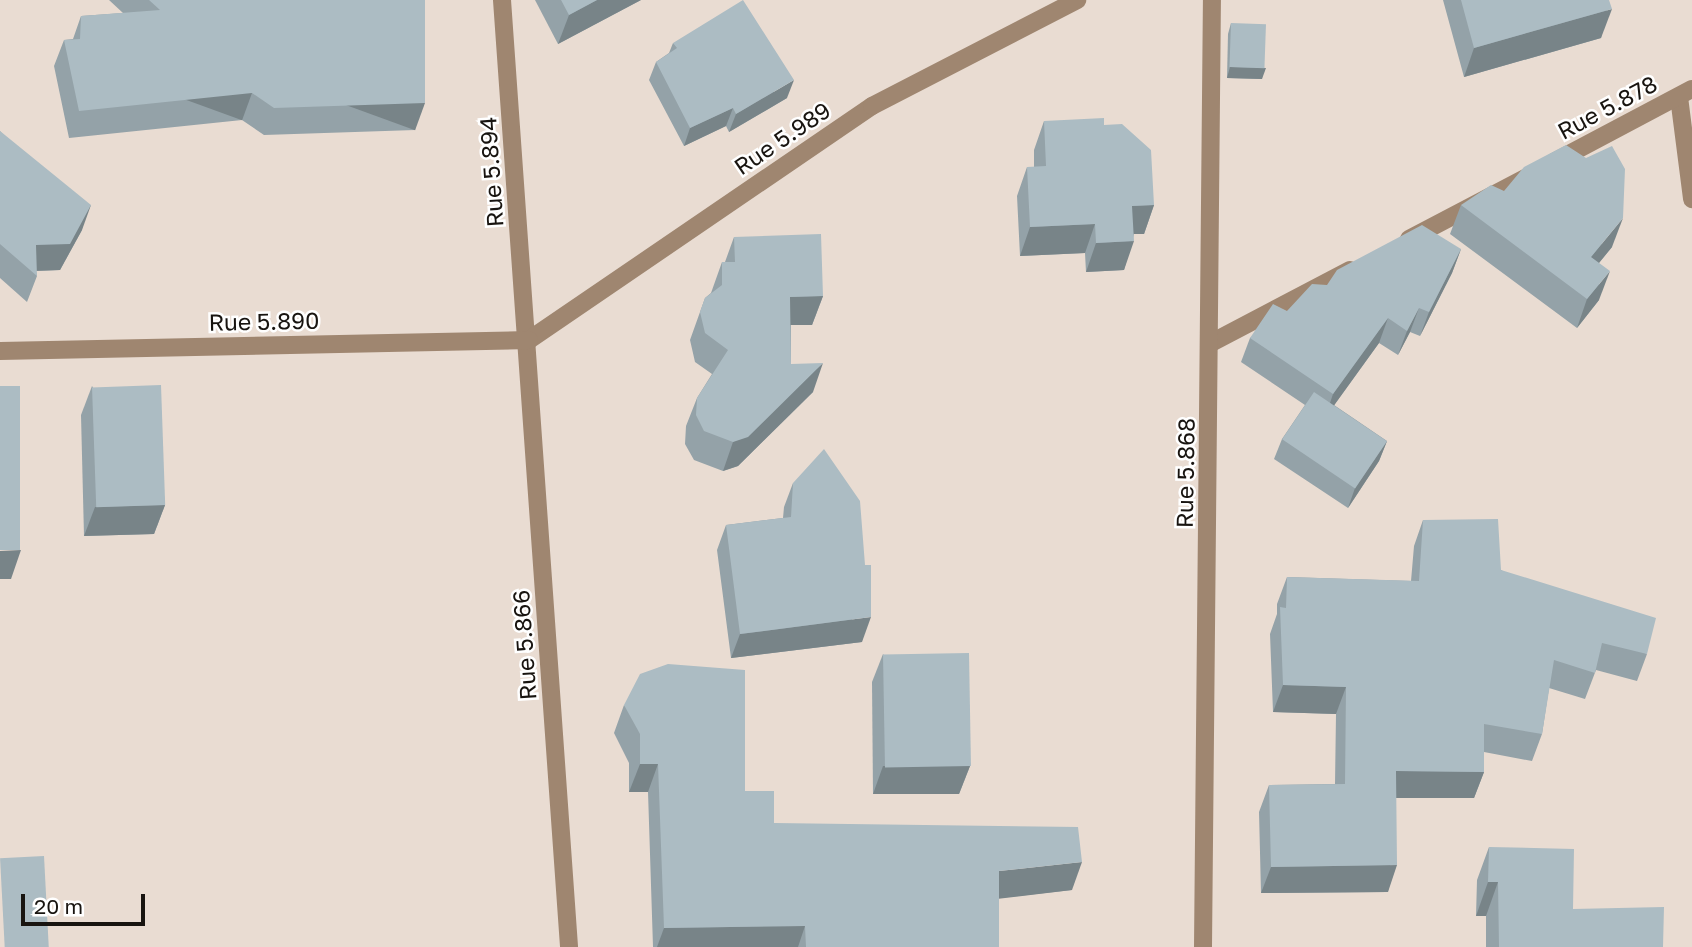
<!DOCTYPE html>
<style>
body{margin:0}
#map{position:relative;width:1692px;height:947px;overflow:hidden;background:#e9dcd2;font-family:"Golos Text",sans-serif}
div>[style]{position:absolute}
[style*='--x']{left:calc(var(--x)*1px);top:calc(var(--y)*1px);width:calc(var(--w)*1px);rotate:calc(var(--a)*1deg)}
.minor>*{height:18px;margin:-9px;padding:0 9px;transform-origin:9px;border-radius:9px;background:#9f8670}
.wall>*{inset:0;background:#94a2a8}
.shaded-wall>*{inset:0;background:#788488;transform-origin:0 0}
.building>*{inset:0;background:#acbcc3;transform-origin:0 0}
span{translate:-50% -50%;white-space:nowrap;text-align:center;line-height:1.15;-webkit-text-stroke:5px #fff;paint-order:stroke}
.street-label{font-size:23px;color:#181410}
.scale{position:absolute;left:21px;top:894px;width:124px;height:32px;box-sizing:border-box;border:4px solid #181410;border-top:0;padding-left:9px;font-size:21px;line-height:24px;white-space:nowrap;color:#181410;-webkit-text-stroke:5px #fff;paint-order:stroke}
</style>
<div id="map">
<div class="minor">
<div style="--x:502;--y:0;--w:949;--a:85.95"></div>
<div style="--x:1679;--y:97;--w:103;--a:82.7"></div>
<div style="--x:1554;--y:162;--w:156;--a:-27.9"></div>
<div style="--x:1409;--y:239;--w:133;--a:-27.7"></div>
<div style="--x:529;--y:340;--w:415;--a:-34.3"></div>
<div style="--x:872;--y:106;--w:231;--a:-27.3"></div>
<div style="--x:1211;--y:343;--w:157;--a:-27.7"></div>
<div style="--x:0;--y:351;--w:529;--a:-1.19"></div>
<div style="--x:1203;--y:947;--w:947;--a:-89.46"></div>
</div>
<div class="wall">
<div style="clip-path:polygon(109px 0,425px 0,415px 130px,264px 135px,242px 120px,69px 138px,54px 66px,64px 40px,73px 39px,81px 16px,123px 13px)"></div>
<div style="clip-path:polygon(535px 0,641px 0,558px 44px)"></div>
<div style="clip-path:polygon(1443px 0,1609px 0,1601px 38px,1464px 77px)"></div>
<div style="clip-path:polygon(1231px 23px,1262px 79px,1227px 78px,1228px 34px)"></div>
<div style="clip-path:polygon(673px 43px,787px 98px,729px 132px,726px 126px,684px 146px,649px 80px,656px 62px,669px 53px)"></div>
<div style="clip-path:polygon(1044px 121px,1104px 125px,1154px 205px,1144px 234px,1134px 234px,1124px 270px,1086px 272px,1085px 253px,1020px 256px,1017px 196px,1027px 167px,1034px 167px,1034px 150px)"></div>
<div style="clip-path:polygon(0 131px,82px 230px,60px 270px,36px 271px,37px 276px,27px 302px,0 278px)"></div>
<div style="clip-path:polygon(1461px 205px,1612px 247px,1599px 263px,1599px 300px,1577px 328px,1450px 234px)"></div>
<div style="clip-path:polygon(734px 237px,823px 296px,812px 325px,791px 325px,791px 364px,813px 392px,738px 466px,723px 471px,694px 460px,685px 444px,686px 426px,697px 398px,712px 374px,695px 362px,690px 340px,705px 298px,711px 293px,722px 262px,725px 262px)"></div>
<div style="clip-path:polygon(1461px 249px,1452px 273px,1420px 336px,1410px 332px,1398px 355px,1379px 343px,1334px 405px,1387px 441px,1379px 461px,1348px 508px,1274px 459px,1282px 439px,1305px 405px,1241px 362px,1250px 338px,1287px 311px)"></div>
<div style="clip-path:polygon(92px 386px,165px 505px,154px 534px,84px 536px,81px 415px)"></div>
<div style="clip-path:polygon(793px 483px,862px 642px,731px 658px,717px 550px,726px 525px,783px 518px,784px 507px)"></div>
<div style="clip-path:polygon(1423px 520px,1501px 570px,1647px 654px,1637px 681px,1596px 670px,1585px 699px,1549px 688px,1542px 734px,1532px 761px,1484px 752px,1484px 772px,1474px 798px,1396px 798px,1388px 892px,1261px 893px,1259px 812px,1269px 785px,1335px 784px,1336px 714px,1273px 712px,1270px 634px,1277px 614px,1277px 604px,1287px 577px,1411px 581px,1414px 546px)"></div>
<div style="clip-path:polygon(883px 654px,970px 766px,959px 794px,873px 794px,872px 682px)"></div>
<div style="clip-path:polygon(624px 705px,745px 791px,774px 823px,1072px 890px,999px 898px,999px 947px,653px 947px,648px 792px,629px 792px,629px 763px,614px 733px)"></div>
<div style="clip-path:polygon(1489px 847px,1573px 909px,1663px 947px,1486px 947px,1486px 916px,1476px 916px,1477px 880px)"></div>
</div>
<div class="shaded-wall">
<div style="clip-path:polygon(597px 0,641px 0,558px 44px,569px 15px)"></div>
<div style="clip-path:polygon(1612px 9px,1601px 38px,1464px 77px,1474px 48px)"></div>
<div style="clip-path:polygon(1230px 67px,1266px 68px,1262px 79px,1227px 78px)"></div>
<div style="clip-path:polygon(794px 80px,787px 98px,729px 132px,736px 114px)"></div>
<div style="left:252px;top:93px;width:29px;height:174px;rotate:110deg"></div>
<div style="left:425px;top:103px;width:29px;height:151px;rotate:110deg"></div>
<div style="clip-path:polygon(733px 108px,726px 126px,684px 146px,690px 128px)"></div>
<div style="clip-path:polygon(91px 205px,82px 230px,60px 270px,31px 271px,36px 245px)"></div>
<div style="clip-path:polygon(1154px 205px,1144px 234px,1122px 234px,1132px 206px)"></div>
<div style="clip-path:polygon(1623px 218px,1612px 247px,1580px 286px,1591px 257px)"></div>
<div style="clip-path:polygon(1095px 224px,1085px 253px,1020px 256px,1030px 227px)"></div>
<div style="clip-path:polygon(1134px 241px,1124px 270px,1086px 272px,1096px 243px)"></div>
<div style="clip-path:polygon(1461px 249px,1452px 273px,1420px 336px,1429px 312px)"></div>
<div style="clip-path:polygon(1610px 271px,1599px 300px,1577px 328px,1587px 299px)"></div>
<div style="clip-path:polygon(823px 296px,812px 325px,780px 325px,790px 297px)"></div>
<div style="clip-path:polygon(1419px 308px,1410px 332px,1398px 355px,1407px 331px)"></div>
<div style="clip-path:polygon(1388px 318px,1379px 343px,1325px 418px,1333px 394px)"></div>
<div style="clip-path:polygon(823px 363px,813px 392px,738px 466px,723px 471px,733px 442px)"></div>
<div style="clip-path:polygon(1387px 441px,1379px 461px,1348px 508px,1355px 488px)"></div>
<div style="clip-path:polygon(165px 505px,154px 534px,84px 536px,95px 507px)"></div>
<div style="clip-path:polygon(21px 550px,11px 579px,0 579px,0 551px)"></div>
<div style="clip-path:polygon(871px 617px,862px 642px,731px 658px,740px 634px)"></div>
<div style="clip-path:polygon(1283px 685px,1346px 687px,1336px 714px,1273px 712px)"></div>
<div style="clip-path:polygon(640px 764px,658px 764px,648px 792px,629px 792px)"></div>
<div style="clip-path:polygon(883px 766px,970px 766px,959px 794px,873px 794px)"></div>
<div style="clip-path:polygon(1396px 771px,1484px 772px,1474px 798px,1386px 798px)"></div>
<div style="clip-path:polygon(1082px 862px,1072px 890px,988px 900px,999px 871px)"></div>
<div style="clip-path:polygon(1397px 865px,1388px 892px,1261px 893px,1271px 867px)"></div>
<div style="clip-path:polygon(1488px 882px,1498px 882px,1486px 916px,1476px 916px)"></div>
<div style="clip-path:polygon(805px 926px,798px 947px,657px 947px,664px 928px)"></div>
</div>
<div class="building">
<div style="clip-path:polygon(149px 0,425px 0,425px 103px,274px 108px,252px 93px,79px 111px,64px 40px,80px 39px,81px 16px,160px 10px)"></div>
<div style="clip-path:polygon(561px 0,597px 0,569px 15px)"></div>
<div style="clip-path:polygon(743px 0,794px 80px,736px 114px,733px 108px,690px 128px,656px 62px,677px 48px,673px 43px)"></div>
<div style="clip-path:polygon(1461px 0,1609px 0,1612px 9px,1474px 48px)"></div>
<div style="left:1231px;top:23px;width:35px;height:44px;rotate:2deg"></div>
<div style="clip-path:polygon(1104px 118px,1104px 125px,1122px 124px,1151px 150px,1154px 205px,1132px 206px,1134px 241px,1096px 243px,1095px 224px,1030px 227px,1027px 167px,1046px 166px,1044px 121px)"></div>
<div style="clip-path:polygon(0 131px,91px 205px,70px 244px,36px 245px,37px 276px,0 244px)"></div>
<div style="clip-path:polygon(1566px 145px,1586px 158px,1612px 146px,1625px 169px,1623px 218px,1591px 257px,1610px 271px,1587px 299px,1461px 205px,1491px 185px,1504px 191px,1524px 167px)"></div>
<div style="clip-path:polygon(1422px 225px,1461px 249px,1429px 312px,1419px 308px,1407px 331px,1388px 318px,1333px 394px,1250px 338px,1273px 304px,1287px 311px,1312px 284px,1327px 285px,1337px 270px)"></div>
<div style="clip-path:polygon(821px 234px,823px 296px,790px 297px,791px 364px,823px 363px,748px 437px,733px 442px,704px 431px,696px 415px,697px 398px,728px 350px,705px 333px,700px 312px,705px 298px,722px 285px,722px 262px,735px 262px,734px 237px)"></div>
<div style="left:161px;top:385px;width:120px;height:69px;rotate:88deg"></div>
<div style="left:20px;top:386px;width:164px;height:20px;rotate:90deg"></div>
<div style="left:1314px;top:392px;width:88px;height:57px;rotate:34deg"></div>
<div style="clip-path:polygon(824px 449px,860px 501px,865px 565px,871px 565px,871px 617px,740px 634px,726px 525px,791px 517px,793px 483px)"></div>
<div style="clip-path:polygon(1498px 519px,1501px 570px,1656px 618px,1647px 654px,1602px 643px,1595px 673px,1554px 660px,1542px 734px,1484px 724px,1484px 772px,1396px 771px,1397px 865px,1271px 867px,1269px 785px,1345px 784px,1346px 687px,1283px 685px,1280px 607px,1286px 608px,1287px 577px,1419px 581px,1423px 520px)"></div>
<div style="left:969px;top:653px;width:113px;height:86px;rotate:89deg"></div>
<div style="clip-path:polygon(668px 664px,745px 670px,745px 791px,774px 791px,774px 823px,1078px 827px,1082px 862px,999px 871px,999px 947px,806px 947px,805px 926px,664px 928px,658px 764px,640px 764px,640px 734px,624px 705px,640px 674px)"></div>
<div style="clip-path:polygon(1489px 847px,1574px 849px,1573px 909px,1664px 907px,1663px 947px,1499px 947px,1498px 882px,1488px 882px)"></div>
<div style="left:44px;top:856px;width:91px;height:44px;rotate:87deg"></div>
</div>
<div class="street-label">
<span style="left:1607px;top:107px;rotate:-28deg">Rue 5.878</span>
<span style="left:782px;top:138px;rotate:-34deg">Rue 5.989</span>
<span style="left:491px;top:172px;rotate:-94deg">Rue 5.894</span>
<span style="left:264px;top:321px;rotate:-1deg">Rue 5.890</span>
<span style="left:1185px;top:473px;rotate:-89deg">Rue 5.868</span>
<span style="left:524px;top:645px;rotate:-94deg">Rue 5.866</span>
</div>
<div class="scale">20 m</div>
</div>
